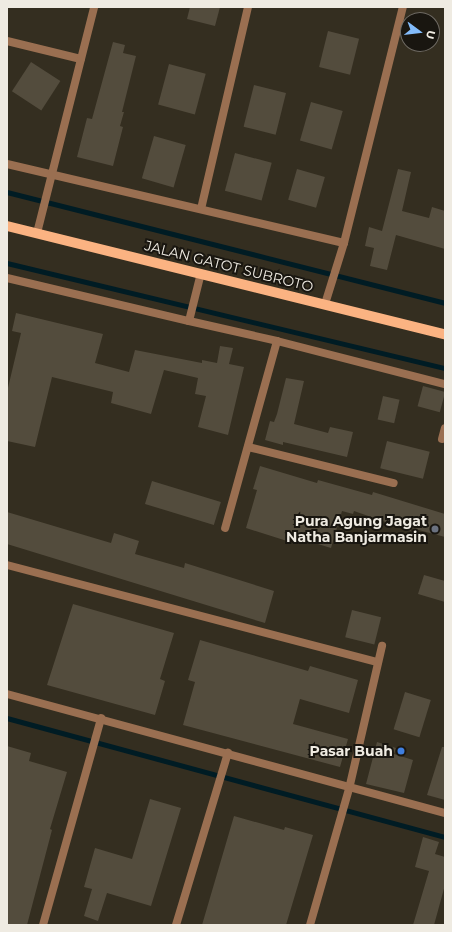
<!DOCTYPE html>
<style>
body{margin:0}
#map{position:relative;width:452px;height:932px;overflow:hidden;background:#342e20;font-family:Montserrat,sans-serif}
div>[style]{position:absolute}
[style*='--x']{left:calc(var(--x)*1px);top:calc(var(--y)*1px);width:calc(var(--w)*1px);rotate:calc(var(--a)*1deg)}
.stream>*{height:4.5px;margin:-2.25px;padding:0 2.25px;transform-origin:2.25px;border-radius:2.25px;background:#001c24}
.building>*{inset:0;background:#534c3d;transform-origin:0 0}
.minor>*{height:8px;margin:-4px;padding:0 4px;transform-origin:4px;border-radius:4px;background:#9a6f51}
.primary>*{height:10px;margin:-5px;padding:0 5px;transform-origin:5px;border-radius:5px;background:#fbb382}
.dots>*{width:11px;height:11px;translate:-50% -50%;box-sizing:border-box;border:2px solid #191610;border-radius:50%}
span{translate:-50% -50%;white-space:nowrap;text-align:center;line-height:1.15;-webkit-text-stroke:4px #191610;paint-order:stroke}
.street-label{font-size:14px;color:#efebe2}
.poi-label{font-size:14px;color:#efebe2;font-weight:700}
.right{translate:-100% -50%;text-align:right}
.frame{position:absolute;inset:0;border:8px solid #efebe2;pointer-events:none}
.north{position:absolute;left:400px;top:12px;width:40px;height:40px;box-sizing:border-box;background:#191610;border:1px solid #6f6b64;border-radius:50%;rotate:105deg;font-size:11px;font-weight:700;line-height:16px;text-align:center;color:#efebe2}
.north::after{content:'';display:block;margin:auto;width:14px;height:18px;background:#83bcfb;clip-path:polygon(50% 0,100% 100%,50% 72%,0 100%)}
</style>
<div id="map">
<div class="stream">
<div style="--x:7;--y:192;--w:452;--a:14.2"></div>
<div style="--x:7;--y:263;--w:450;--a:13.5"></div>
<div style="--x:7;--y:718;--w:454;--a:15.2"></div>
</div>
<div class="building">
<div style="clip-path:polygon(190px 7px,220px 7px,215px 26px,187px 19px)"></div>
<div style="left:328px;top:31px;width:32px;height:37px;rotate:14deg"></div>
<div style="clip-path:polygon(113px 42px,125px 45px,123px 53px,136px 56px,122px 112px,124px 112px,120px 126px,123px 127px,113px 166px,77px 157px,87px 118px,92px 119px)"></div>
<div style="left:31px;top:62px;width:35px;height:35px;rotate:33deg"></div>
<div style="left:169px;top:64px;width:38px;height:42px;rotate:15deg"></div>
<div style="left:254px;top:85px;width:33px;height:43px;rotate:14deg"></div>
<div style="left:311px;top:102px;width:33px;height:40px;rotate:16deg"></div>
<div style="left:154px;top:136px;width:33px;height:44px;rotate:16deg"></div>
<div style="left:235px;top:153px;width:38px;height:39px;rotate:15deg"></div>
<div style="left:297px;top:169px;width:29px;height:32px;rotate:16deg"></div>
<div style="clip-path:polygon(398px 169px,411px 172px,402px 211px,429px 218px,432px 207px,445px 211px,445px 249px,396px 235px,387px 270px,370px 266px,374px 248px,365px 246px,369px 227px,382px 231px)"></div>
<div style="clip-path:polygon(16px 313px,103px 334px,95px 363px,129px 372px,135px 350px,202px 363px,202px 360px,217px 363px,220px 346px,233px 348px,229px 364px,244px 367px,228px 435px,198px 427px,206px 396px,195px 394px,198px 378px,164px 370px,151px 414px,111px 403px,113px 392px,52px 377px,35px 447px,7px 441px,7px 392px,21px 333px,12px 331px)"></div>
<div style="clip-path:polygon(286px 378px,304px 381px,294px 424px,328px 433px,330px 427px,353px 432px,347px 457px,283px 442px,283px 445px,265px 440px,270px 421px,274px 422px,277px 414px)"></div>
<div style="left:423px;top:386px;width:23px;height:21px;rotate:15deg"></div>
<div style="left:383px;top:396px;width:17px;height:24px;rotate:13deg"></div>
<div style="left:387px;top:441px;width:44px;height:28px;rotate:14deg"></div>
<div style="clip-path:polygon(260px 466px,317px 483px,318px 480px,372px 495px,373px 492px,445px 514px,445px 537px,411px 528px,411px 531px,354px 511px,353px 514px,342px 511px,331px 548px,288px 535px,287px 541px,246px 528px,257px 490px,253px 489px)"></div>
<div style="left:152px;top:481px;width:72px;height:24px;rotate:17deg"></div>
<div style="clip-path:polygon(7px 512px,111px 543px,114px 533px,139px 541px,135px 554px,184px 568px,185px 563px,274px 591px,265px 623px,7px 544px)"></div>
<div style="clip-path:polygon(424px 575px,445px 581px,445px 602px,418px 594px)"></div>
<div style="clip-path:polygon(73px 604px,174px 633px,160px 679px,165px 681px,155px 715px,47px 685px)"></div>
<div style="left:352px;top:610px;width:30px;height:28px;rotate:14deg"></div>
<div style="clip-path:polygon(200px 640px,308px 671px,310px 666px,358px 680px,349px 713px,300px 699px,293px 724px,348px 739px,340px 767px,183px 725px,195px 682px,188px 680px)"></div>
<div style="left:405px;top:692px;width:27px;height:39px;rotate:17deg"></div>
<div style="clip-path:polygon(377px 742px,396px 748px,394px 754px,413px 760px,404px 793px,366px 784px)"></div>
<div style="clip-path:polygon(7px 746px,31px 753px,29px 761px,67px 772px,50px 829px,52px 830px,27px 925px,7px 925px)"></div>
<div style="clip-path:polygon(442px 747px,445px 747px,445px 800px,427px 795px)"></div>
<div style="clip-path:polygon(150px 799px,181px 808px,151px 906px,107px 893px,98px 921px,84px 916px,92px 889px,84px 887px,95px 848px,132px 859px)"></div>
<div style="clip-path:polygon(234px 816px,284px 830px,285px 827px,313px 835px,286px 925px,202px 925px)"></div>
<div style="clip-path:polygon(423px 837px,439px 842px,435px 854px,445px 857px,445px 885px,434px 925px,413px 925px,429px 871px,415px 867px)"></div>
</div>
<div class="minor">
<div style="--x:7;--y:41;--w:76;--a:13.7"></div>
<div style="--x:7;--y:164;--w:346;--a:13.2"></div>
<div style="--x:201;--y:209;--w:207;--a:-76.9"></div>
<div style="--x:37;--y:233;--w:233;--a:-75.8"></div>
<div style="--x:7;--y:278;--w:187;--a:13.3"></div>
<div style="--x:189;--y:321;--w:49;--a:-76"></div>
<div style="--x:325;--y:304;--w:64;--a:-72.7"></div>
<div style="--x:344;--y:243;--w:243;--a:-76"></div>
<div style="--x:189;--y:321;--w:90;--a:12.8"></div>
<div style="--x:277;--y:341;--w:194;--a:105.5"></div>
<div style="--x:277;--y:341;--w:173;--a:14.4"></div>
<div style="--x:442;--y:439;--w:11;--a:-75"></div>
<div style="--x:248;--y:447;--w:150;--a:13.9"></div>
<div style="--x:7;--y:565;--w:383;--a:14.7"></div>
<div style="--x:7;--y:694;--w:454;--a:15.2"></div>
<div style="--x:43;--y:925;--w:215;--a:-74.3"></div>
<div style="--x:176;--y:925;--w:180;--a:-73.2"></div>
<div style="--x:310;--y:925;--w:141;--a:-74"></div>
<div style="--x:349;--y:789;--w:147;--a:-77"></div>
</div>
<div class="primary">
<div style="--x:7;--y:226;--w:451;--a:13.9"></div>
</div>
<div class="dots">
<div style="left:435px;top:529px;background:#6b7280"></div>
<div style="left:401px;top:751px;background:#3f7fe0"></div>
</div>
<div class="street-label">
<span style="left:229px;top:266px;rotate:14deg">JALAN GATOT SUBROTO</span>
</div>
<div class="poi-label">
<span class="right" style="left:427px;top:529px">Pura Agung Jagat<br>Natha Banjarmasin</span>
<span class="right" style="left:393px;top:751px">Pasar Buah</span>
</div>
<div class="frame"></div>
<div class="north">U</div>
</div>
